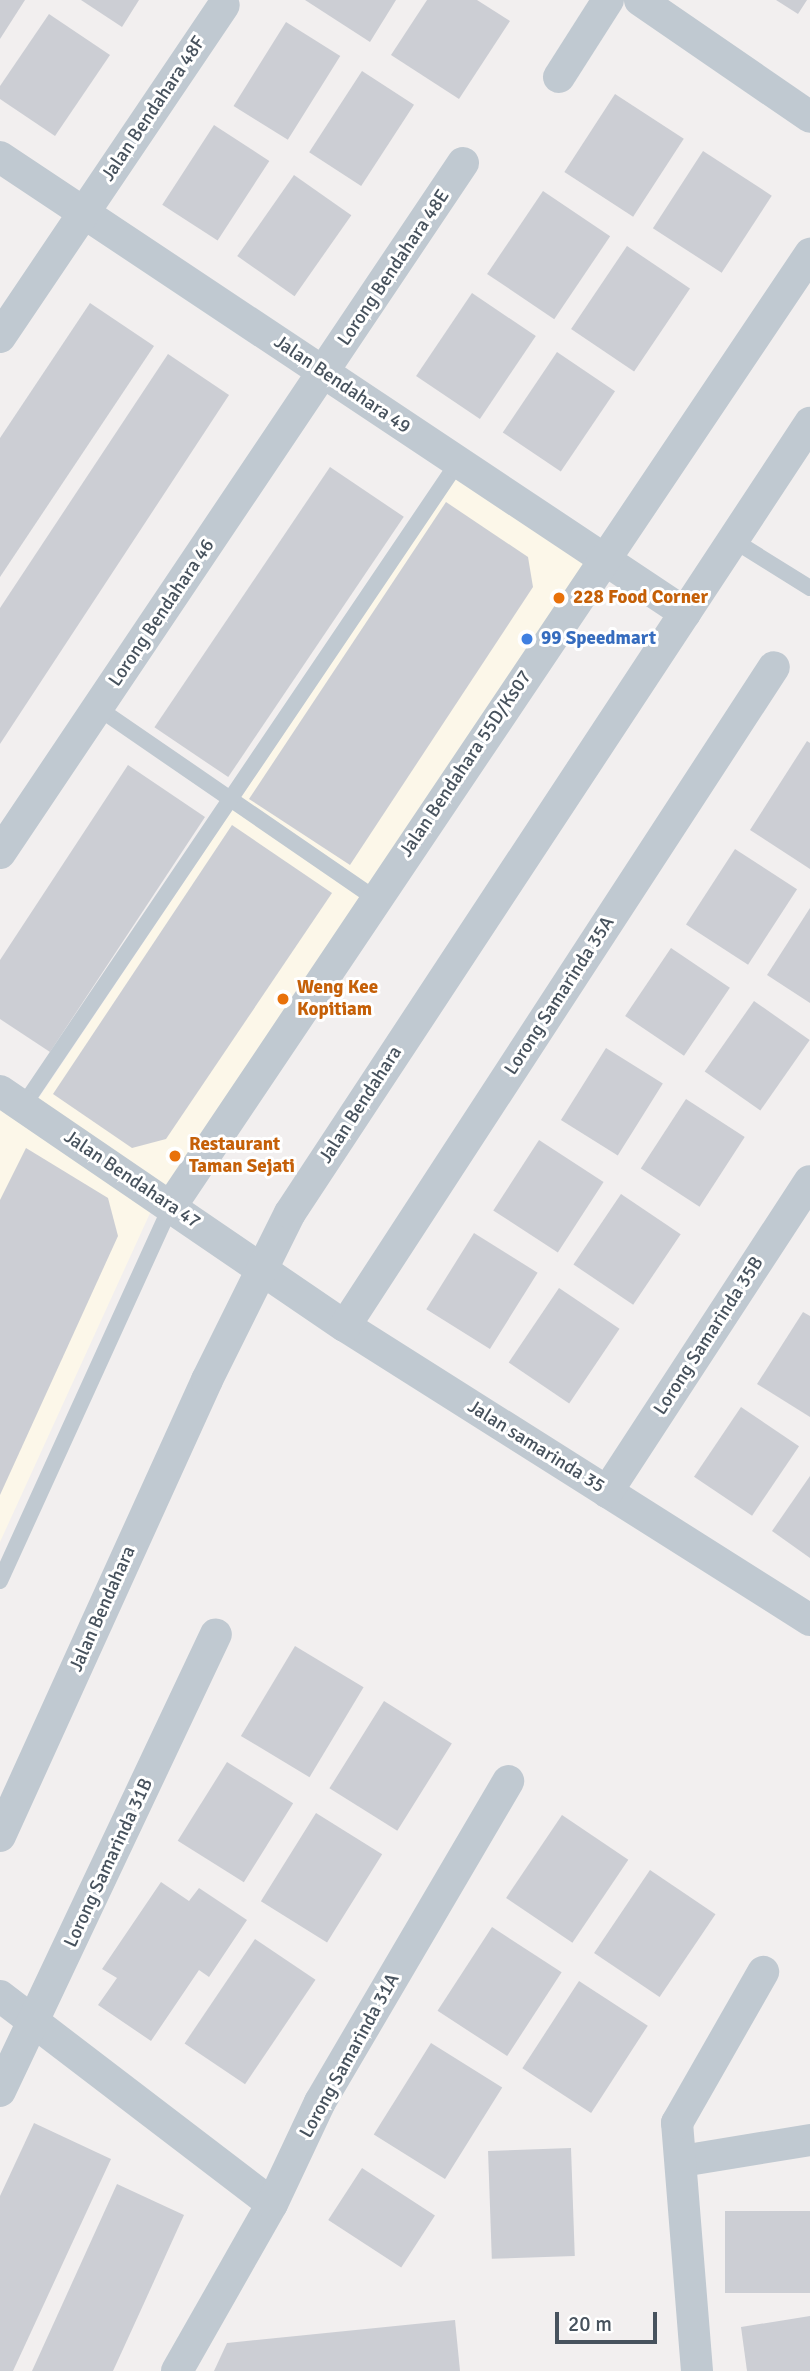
<!DOCTYPE html>
<style>
body{margin:0}
#map{position:relative;width:810px;height:2371px;overflow:hidden;background:#f2efef;font-family:Signika,sans-serif}
div>[style]{position:absolute}
[style*='--x']{left:calc(var(--x)*1px);top:calc(var(--y)*1px);width:calc(var(--w)*1px);rotate:calc(var(--a)*1deg)}
.commercial>*{inset:0;background:#fcf7e9}
.building>*{inset:0;background:#ccced4;transform-origin:0 0}
.service>*{height:16px;margin:-8px;padding:0 8px;transform-origin:8px;border-radius:8px;background:#c0c9d1}
.minor>*{height:32px;margin:-16px;padding:0 16px;transform-origin:16px;border-radius:16px;background:#c0c9d1}
.dots>*{width:19px;height:19px;translate:-50% -50%;box-sizing:border-box;border:4px solid #fff;border-radius:50%}
span{translate:-50% -50%;white-space:nowrap;text-align:center;line-height:1.15;-webkit-text-stroke:6px #fff;paint-order:stroke}
.street-label{font-size:19px;color:#47525d}
.food-label{font-size:19px;color:#c56008;font-weight:700}
.left{translate:0 -50%;text-align:left}
.shop-label{font-size:19px;color:#366cbe;font-weight:700}
.scale{position:absolute;left:555px;top:2312px;width:102px;height:32px;box-sizing:border-box;border:4px solid #47525d;border-top:0;padding-left:9px;font-size:21px;line-height:24px;white-space:nowrap;color:#47525d;-webkit-text-stroke:5px #fff;paint-order:stroke}
</style>
<div id="map">
<div class="commercial">
<div style="clip-path:polygon(457px 476px,586px 563px,151px 1211px,0 1542px,0 1105px,24px 1120px)"></div>
</div>
<div class="building">
<div style="clip-path:polygon(0 0,25px 0,0 39px)"></div>
<div style="clip-path:polygon(81px 0,139px 0,122px 27px)"></div>
<div style="clip-path:polygon(305px 0,396px 0,370px 42px)"></div>
<div style="clip-path:polygon(427px 0,477px 0,510px 21px,459px 99px,391px 55px)"></div>
<div style="clip-path:polygon(776px 0,807px 0,798px 14px)"></div>
<div style="clip-path:polygon(49px 14px,110px 55px,55px 136px,0 99px,0 86px)"></div>
<div style="left:286px;top:22px;width:64px;height:99px;rotate:32deg"></div>
<div style="left:362px;top:71px;width:62px;height:97px;rotate:33deg"></div>
<div style="left:615px;top:94px;width:82px;height:93px;rotate:33deg"></div>
<div style="left:214px;top:125px;width:66px;height:95px;rotate:33deg"></div>
<div style="left:703px;top:151px;width:82px;height:92px;rotate:33deg"></div>
<div style="left:294px;top:175px;width:70px;height:99px;rotate:35deg"></div>
<div style="left:543px;top:191px;width:81px;height:100px;rotate:34deg"></div>
<div style="left:627px;top:246px;width:76px;height:100px;rotate:34deg"></div>
<div style="left:472px;top:293px;width:77px;height:100px;rotate:34deg"></div>
<div style="clip-path:polygon(90px 303px,154px 346px,0 577px,0 438px)"></div>
<div style="left:557px;top:352px;width:70px;height:97px;rotate:34deg"></div>
<div style="clip-path:polygon(168px 354px,229px 395px,0 744px,0 608px)"></div>
<div style="left:330px;top:467px;width:89px;height:314px;rotate:34deg"></div>
<div style="clip-path:polygon(446px 502px,528px 557px,533px 587px,350px 865px,249px 799px)"></div>
<div style="clip-path:polygon(807px 741px,810px 743px,810px 869px,750px 830px)"></div>
<div style="clip-path:polygon(128px 765px,205px 817px,50px 1052px,0 1019px,0 960px)"></div>
<div style="clip-path:polygon(232px 825px,332px 893px,166px 1139px,132px 1148px,53px 1094px)"></div>
<div style="left:735px;top:849px;width:74px;height:90px;rotate:33deg"></div>
<div style="clip-path:polygon(810px 908px,810px 1003px,767px 975px)"></div>
<div style="left:671px;top:948px;width:71px;height:82px;rotate:34deg"></div>
<div style="left:754px;top:1001px;width:68px;height:86px;rotate:35deg"></div>
<div style="left:606px;top:1048px;width:67px;height:85px;rotate:32deg"></div>
<div style="left:686px;top:1099px;width:70px;height:83px;rotate:33deg"></div>
<div style="left:539px;top:1140px;width:77px;height:84px;rotate:33deg"></div>
<div style="clip-path:polygon(26px 1148px,108px 1198px,118px 1236px,0 1495px,0 1200px)"></div>
<div style="left:621px;top:1194px;width:72px;height:85px;rotate:34deg"></div>
<div style="left:474px;top:1233px;width:75px;height:90px;rotate:32deg"></div>
<div style="left:559px;top:1288px;width:73px;height:90px;rotate:34deg"></div>
<div style="clip-path:polygon(803px 1312px,810px 1316px,810px 1417px,757px 1384px)"></div>
<div style="left:741px;top:1407px;width:70px;height:84px;rotate:34deg"></div>
<div style="clip-path:polygon(810px 1476px,810px 1558px,772px 1531px)"></div>
<div style="left:295px;top:1646px;width:80px;height:105px;rotate:31deg"></div>
<div style="left:384px;top:1701px;width:80px;height:103px;rotate:32deg"></div>
<div style="left:227px;top:1762px;width:78px;height:93px;rotate:32deg"></div>
<div style="left:316px;top:1813px;width:78px;height:104px;rotate:32deg"></div>
<div style="left:562px;top:1815px;width:80px;height:100px;rotate:34deg"></div>
<div style="left:650px;top:1870px;width:79px;height:100px;rotate:34deg"></div>
<div style="clip-path:polygon(161px 1882px,189px 1901px,199px 1888px,247px 1920px,209px 1977px,199px 1970px,151px 2041px,98px 2005px,117px 1978px,102px 1969px)"></div>
<div style="left:492px;top:1927px;width:83px;height:100px;rotate:33deg"></div>
<div style="left:255px;top:1939px;width:73px;height:126px;rotate:34deg"></div>
<div style="left:579px;top:1981px;width:82px;height:104px;rotate:33deg"></div>
<div style="left:431px;top:2043px;width:84px;height:108px;rotate:32deg"></div>
<div style="clip-path:polygon(34px 2123px,111px 2159px,13px 2371px,0 2371px,0 2196px)"></div>
<div style="left:571px;top:2148px;width:108px;height:83px;rotate:88deg"></div>
<div style="left:362px;top:2168px;width:87px;height:62px;rotate:33deg"></div>
<div style="clip-path:polygon(117px 2184px,184px 2215px,145px 2301px,113px 2371px,32px 2371px)"></div>
<div style="left:810px;top:2211px;width:82px;height:85px;rotate:90deg"></div>
<div style="clip-path:polygon(810px 2316px,810px 2371px,747px 2371px,741px 2327px)"></div>
<div style="clip-path:polygon(455px 2320px,460px 2371px,214px 2371px,227px 2343px)"></div>
</div>
<div class="service">
<div style="--x:733;--y:540;--w:91;--a:31.9"></div>
<div style="--x:98;--y:708;--w:337;--a:34.5"></div>
<div style="--x:23;--y:1106;--w:777;--a:-55.96"></div>
<div style="--x:0;--y:1581;--w:412;--a:-65.5"></div>
</div>
<div class="minor">
<div style="--x:640;--y:0;--w:206;--a:34.5"></div>
<div style="--x:559;--y:77;--w:91;--a:-57.5"></div>
<div style="--x:0;--y:157;--w:823;--a:33.65"></div>
<div style="--x:0;--y:337;--w:400;--a:-56"></div>
<div style="--x:0;--y:853;--w:831;--a:-56.14"></div>
<div style="--x:0;--y:1091;--w:417;--a:34.3"></div>
<div style="--x:345;--y:1326;--w:550;--a:32.3"></div>
<div style="--x:171;--y:1206;--w:1147;--a:-56.13"></div>
<div style="--x:345;--y:1326;--w:786;--a:-56.94"></div>
<div style="--x:607;--y:1492;--w:371;--a:-56.9"></div>
<div style="--x:0;--y:1836;--w:501;--a:-65.58"></div>
<div style="--x:207;--y:1380;--w:186;--a:-63.6"></div>
<div style="--x:290;--y:1213;--w:946;--a:-56.65"></div>
<div style="--x:0;--y:1996;--w:342;--a:37.4"></div>
<div style="--x:0;--y:2091;--w:505;--a:-64.7"></div>
<div style="--x:682;--y:2161;--w:130;--a:-9.3"></div>
<div style="--x:177;--y:2371;--w:192;--a:-60.4"></div>
<div style="--x:272;--y:2204;--w:113;--a:-64.8"></div>
<div style="--x:320;--y:2102;--w:372;--a:-59.6"></div>
<div style="--x:697;--y:2371;--w:249;--a:-94.6"></div>
<div style="--x:677;--y:2123;--w:174;--a:-60.3"></div>
</div>
<div class="dots">
<div style="left:559px;top:598px;background:#e8710a"></div>
<div style="left:527px;top:639px;background:#3f7fe0"></div>
<div style="left:283px;top:999px;background:#e8710a"></div>
<div style="left:175px;top:1156px;background:#e8710a"></div>
</div>
<div class="street-label">
<span style="left:154px;top:109px;rotate:-56deg">Jalan Bendahara 48F</span>
<span style="left:394px;top:268px;rotate:-56deg">Lorong Bendahara 48E</span>
<span style="left:342px;top:385px;rotate:34deg">Jalan Bendahara 49</span>
<span style="left:162px;top:613px;rotate:-56deg">Lorong Bendahara 46</span>
<span style="left:466px;top:764px;rotate:-56deg">Jalan Bendahara 55D/Ks07</span>
<span style="left:560px;top:996px;rotate:-57deg">Lorong Samarinda 35A</span>
<span style="left:361px;top:1105px;rotate:-57deg">Jalan Bendahara</span>
<span style="left:132px;top:1180px;rotate:34deg">Jalan Bendahara 47</span>
<span style="left:709px;top:1336px;rotate:-57deg">Lorong Samarinda 35B</span>
<span style="left:536px;top:1447px;rotate:32deg">Jalan samarinda 35</span>
<span style="left:103px;top:1609px;rotate:-66deg">Jalan Bendahara</span>
<span style="left:109px;top:1863px;rotate:-65deg">Lorong Samarinda 31B</span>
<span style="left:350px;top:2056px;rotate:-61deg">Lorong Samarinda 31A</span>
</div>
<div class="food-label">
<span class="left" style="left:573px;top:598px">228 Food Corner</span>
<span class="left" style="left:297px;top:999px">Weng Kee<br>Kopitiam</span>
<span class="left" style="left:189px;top:1156px">Restaurant<br>Taman Sejati</span>
</div>
<div class="shop-label">
<span class="left" style="left:541px;top:639px">99 Speedmart</span>
</div>
<div class="scale">20 m</div>
</div>
